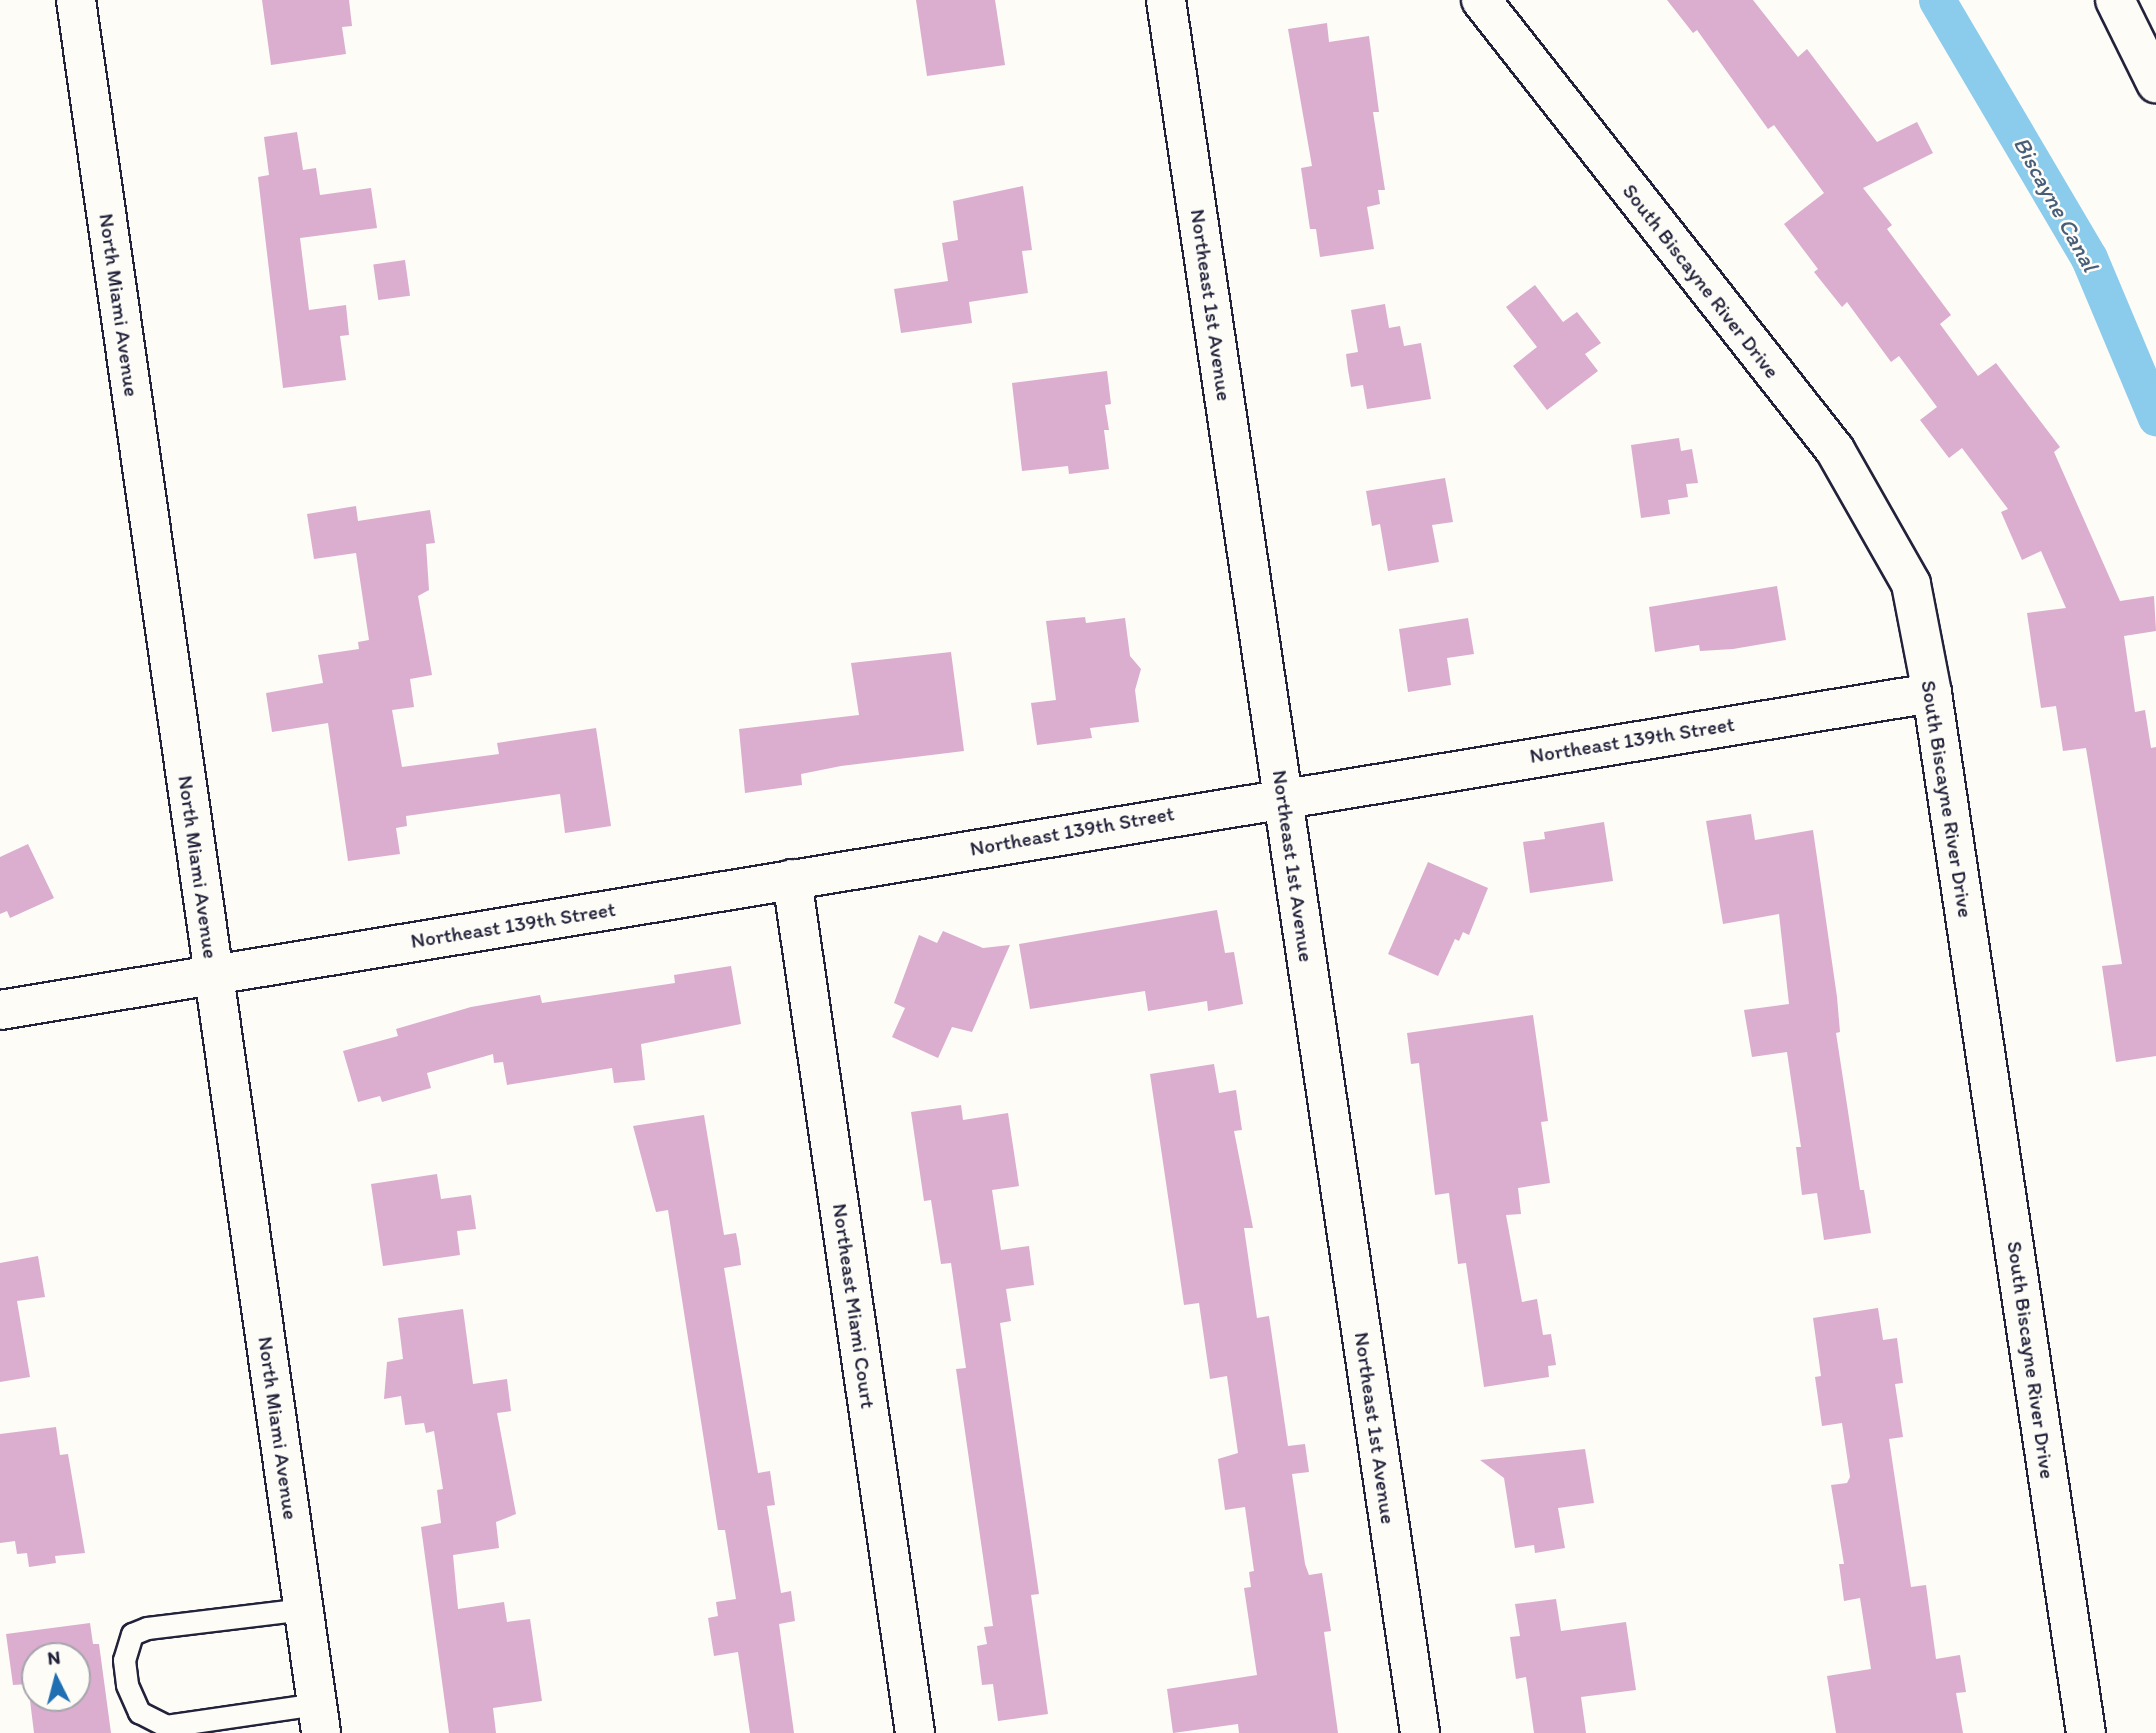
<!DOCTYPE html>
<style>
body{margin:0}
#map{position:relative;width:2156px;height:1733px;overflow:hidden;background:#fdfcf7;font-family:Itim,sans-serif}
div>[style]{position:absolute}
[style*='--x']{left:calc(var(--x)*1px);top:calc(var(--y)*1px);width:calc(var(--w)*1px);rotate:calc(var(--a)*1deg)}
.canal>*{height:37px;margin:-18.5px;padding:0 18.5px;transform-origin:18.5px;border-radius:18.5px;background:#8bcbec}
.building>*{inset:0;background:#dbadcf;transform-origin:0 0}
.roads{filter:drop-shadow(2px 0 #22223b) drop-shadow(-2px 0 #22223b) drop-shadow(0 2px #22223b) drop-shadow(0 -2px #22223b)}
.lane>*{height:21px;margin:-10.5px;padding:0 10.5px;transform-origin:10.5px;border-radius:10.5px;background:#fdfcf7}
.street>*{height:38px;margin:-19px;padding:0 19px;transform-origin:19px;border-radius:19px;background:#fdfcf7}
.secondary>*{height:38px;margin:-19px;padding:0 19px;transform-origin:19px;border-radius:19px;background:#fdfcf7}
span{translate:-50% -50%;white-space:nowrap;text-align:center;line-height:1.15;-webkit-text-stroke:5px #fdfcf7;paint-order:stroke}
.street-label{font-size:21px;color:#22223b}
.water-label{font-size:23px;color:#475d79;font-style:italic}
.north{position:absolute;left:21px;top:1642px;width:70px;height:70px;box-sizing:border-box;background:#fdfcf7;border:2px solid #a5a5ac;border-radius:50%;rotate:354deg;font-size:19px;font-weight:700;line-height:28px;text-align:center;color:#22223b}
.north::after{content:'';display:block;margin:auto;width:24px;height:32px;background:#1f6fb2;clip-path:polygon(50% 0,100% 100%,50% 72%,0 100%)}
</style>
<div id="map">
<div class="canal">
<div style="--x:1937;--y:0;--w:299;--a:59.5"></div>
<div style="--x:2089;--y:258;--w:173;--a:67.2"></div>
</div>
<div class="building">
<div style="clip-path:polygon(262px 0,349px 0,352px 26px,342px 27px,346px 54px,271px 65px)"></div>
<div style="clip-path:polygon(916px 0,995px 0,1005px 65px,927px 76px)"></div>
<div style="clip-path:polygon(1667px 0,1753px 0,1798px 57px,1807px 49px,1877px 142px,1917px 122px,1933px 153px,1863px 188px,1892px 225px,1887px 229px,1951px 315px,1940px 324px,1978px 376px,1996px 363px,2060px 447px,2054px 452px,2120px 601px,2154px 596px,2156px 631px,2124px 636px,2135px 712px,2145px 710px,2151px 748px,2156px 747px,2156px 1056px,2116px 1062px,2102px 966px,2122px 964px,2086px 748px,2063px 751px,2056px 706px,2041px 708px,2027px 613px,2066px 608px,2041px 551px,2022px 560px,2001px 512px,2008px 509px,1962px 448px,1949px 458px,1920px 420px,1937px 407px,1899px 356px,1891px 362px,1847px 302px,1842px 307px,1814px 272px,1818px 269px,1784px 224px,1824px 193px,1774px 125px,1768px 129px,1697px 30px,1693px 33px)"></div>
<div style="clip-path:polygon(1327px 23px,1329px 42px,1369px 36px,1379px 112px,1373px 112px,1385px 190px,1378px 190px,1380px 204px,1367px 207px,1374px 249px,1320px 257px,1316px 229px,1310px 229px,1301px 168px,1312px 166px,1288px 29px)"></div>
<div style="clip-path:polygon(297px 132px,303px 170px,316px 168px,320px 195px,371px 188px,377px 228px,300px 238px,309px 310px,346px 305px,349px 335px,340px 336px,346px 380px,283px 388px,258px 177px,269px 175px,264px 137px)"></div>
<div style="clip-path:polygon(1023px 186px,1032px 250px,1022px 251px,1028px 293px,969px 302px,972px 323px,901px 333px,894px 289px,948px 281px,942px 243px,958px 240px,953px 201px)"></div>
<div style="left:405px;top:260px;width:36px;height:32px;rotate:82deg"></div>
<div style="clip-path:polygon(1535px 285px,1563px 322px,1577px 312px,1601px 343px,1585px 354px,1598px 371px,1547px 410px,1513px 366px,1537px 347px,1506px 307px)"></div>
<div style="clip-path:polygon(1385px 304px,1389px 328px,1400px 326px,1404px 346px,1421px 343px,1431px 399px,1367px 409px,1363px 385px,1351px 387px,1348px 370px,1346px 354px,1358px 352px,1351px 310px)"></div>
<div style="clip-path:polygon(1107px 371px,1111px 404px,1105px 405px,1109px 430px,1104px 430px,1109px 469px,1069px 474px,1068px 466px,1022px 471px,1012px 383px)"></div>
<div style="clip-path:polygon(1679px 438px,1681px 451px,1692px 449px,1698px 483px,1686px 484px,1688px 497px,1668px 500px,1670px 514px,1641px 518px,1631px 445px)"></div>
<div style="clip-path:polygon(1445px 478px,1453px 522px,1432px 525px,1439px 562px,1388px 571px,1380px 524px,1372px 526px,1366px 491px)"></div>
<div style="clip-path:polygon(356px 506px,358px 521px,430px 510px,435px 543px,426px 544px,429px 590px,418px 596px,432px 675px,410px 679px,414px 707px,392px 710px,402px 767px,499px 754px,497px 743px,596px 728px,611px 826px,565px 833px,560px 794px,406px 816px,407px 826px,396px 828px,400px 854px,348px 861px,328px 723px,272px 732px,266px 693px,323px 683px,318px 655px,359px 649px,358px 642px,369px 640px,356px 553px,314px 559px,307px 514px)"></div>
<div style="clip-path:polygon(1777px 586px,1786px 640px,1733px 649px,1700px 651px,1699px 645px,1655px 652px,1649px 607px)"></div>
<div style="clip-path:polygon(1085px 617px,1086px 623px,1125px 618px,1130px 656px,1141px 669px,1135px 690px,1139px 722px,1090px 728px,1092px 738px,1037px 745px,1031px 703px,1056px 700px,1046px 621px)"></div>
<div style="clip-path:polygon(1468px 618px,1474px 654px,1447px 658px,1451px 685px,1408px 692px,1399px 629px)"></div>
<div style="clip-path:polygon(951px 652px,964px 751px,841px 766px,801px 774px,802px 785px,745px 793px,739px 729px,859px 715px,851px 663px)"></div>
<div style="clip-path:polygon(1751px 814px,1755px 840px,1813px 830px,1837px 997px,1840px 1032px,1836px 1033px,1860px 1190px,1864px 1190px,1871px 1233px,1824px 1240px,1817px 1193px,1802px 1195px,1796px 1147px,1801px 1147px,1787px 1052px,1752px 1057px,1744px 1010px,1789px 1004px,1779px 914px,1723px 924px,1706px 821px)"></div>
<div style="clip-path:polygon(1604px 822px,1613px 881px,1530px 893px,1523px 842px,1545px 839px,1544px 832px)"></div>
<div style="clip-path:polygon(28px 844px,54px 898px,10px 918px,7px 911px,0 914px,0 857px)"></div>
<div style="clip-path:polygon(1428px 862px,1488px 888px,1469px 935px,1463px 932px,1459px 941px,1455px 939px,1438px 976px,1388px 954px)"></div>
<div style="clip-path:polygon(1217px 910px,1225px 953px,1234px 952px,1243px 1004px,1208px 1011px,1207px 1001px,1148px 1011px,1145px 991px,1030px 1009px,1019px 944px)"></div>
<div style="clip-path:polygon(943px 931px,983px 948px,1010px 945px,972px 1032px,952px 1027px,938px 1058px,892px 1037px,905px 1008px,894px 1003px,919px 935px,937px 943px)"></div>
<div style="clip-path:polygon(731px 966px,741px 1024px,641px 1044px,645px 1080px,614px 1083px,612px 1068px,507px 1085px,503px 1062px,494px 1063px,493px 1054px,427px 1073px,431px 1088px,382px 1102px,380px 1096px,358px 1102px,343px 1051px,398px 1036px,396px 1029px,471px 1007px,540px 995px,542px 1003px,675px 983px,674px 975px)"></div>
<div style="clip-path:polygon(1533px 1015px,1548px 1121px,1541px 1122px,1550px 1183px,1518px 1188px,1521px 1214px,1506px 1215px,1522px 1302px,1537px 1299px,1543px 1335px,1551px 1334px,1556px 1365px,1548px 1366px,1549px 1377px,1484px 1387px,1466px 1263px,1458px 1264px,1449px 1193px,1435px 1195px,1419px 1063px,1411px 1064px,1407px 1033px)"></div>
<div style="clip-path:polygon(1214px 1064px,1219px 1093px,1236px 1090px,1242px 1130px,1234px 1131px,1253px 1228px,1244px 1228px,1257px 1318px,1269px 1316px,1288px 1446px,1305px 1444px,1309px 1472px,1292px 1474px,1305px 1564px,1309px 1575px,1322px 1573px,1331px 1631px,1324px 1632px,1338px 1733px,1239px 1733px,1238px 1724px,1173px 1733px,1167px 1689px,1257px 1675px,1244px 1588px,1251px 1587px,1249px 1572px,1254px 1571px,1245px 1507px,1225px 1510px,1218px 1459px,1238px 1453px,1227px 1376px,1210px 1379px,1199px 1303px,1184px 1305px,1150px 1074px)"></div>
<div style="clip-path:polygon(961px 1105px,963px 1120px,1008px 1113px,1019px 1186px,992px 1190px,1001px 1250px,1029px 1246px,1034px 1285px,1006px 1289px,1011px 1321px,1000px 1323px,1039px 1594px,1031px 1595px,1048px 1714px,998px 1721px,993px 1684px,982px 1685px,977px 1646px,987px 1644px,984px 1627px,993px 1626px,956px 1369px,966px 1368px,951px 1263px,941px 1264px,931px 1200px,924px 1201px,911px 1112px)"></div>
<div style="clip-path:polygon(704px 1115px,724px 1235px,736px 1233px,739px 1249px,741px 1265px,724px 1268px,758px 1473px,770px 1471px,775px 1505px,767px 1506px,781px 1593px,791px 1591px,795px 1621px,779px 1624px,794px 1733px,750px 1733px,738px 1652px,714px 1656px,708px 1618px,718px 1616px,716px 1602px,736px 1599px,725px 1530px,718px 1530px,668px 1210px,656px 1212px,633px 1126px)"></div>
<div style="clip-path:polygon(437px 1174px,441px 1199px,471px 1195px,476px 1229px,457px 1231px,460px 1255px,383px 1266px,371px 1184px)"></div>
<div style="clip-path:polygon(38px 1256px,45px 1297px,17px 1301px,30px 1377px,0 1382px,0 1263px)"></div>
<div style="clip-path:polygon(1878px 1308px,1883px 1340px,1897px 1338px,1903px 1383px,1895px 1384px,1903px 1437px,1889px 1439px,1911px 1587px,1926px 1585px,1936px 1659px,1960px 1655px,1966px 1692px,1956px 1693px,1963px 1733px,1836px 1733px,1827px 1676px,1871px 1669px,1860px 1598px,1844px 1601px,1839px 1564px,1844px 1564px,1831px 1485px,1847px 1483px,1850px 1477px,1842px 1423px,1822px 1426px,1815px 1377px,1821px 1376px,1813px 1318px)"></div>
<div style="clip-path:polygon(463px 1309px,473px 1384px,507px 1379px,511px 1411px,497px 1413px,516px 1514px,496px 1522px,499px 1548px,453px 1555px,458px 1609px,504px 1602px,507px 1622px,530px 1619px,542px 1701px,493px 1708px,496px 1733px,449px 1733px,421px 1527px,441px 1523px,437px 1490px,443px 1489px,434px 1431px,426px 1433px,424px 1423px,405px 1425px,401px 1396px,384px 1399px,387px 1362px,403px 1359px,398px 1318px)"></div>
<div style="clip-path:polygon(56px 1427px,60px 1455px,68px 1454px,85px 1553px,55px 1556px,56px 1563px,29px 1567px,27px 1553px,17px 1554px,15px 1541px,0 1543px,0 1434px)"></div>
<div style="clip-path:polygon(1585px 1449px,1594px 1503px,1558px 1508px,1565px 1548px,1535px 1553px,1534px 1545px,1515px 1548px,1504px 1478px,1480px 1460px)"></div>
<div style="clip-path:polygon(1556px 1599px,1561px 1631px,1626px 1622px,1636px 1690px,1581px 1697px,1586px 1733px,1534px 1733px,1526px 1677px,1516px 1679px,1510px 1637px,1520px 1636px,1515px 1604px)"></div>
<div style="clip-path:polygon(evenodd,90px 1623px,93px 1644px,99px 1644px,111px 1733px,34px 1733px,28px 1684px,13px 1685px,6px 1634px,90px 1623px,35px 1656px,77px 1656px,77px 1698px,35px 1698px,35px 1656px)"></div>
</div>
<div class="roads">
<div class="lane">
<div style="--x:304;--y:1609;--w:158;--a:173.1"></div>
<div style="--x:147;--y:1628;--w:16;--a:158"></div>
<div style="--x:132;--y:1634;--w:27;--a:107"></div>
<div style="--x:124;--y:1660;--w:25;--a:83"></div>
<div style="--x:127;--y:1685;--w:30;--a:66"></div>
<div style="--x:139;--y:1712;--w:30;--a:27"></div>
<div style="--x:166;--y:1726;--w:153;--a:-8.3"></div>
</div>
<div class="street">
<div style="--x:1166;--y:0;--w:1752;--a:81.66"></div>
<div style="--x:1481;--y:0;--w:573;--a:51.81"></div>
<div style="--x:1835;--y:450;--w:154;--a:60.4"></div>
<div style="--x:1911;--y:584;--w:111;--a:79.1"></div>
<div style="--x:1932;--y:693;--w:1051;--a:81.58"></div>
<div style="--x:792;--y:879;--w:863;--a:81.8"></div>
<div style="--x:0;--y:1010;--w:1958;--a:-9.32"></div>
</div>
<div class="secondary">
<div style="--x:76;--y:0;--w:1750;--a:81.95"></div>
<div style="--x:2115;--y:0;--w:93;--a:63.7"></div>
</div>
</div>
<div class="street-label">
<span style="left:1701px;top:281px;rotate:52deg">South Biscayne River Drive</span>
<span style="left:119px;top:305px;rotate:82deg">North Miami Avenue</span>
<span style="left:1211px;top:305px;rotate:82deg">Northeast 1st Avenue</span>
<span style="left:1632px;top:740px;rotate:-9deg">Northeast 139th Street</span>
<span style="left:1947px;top:799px;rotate:81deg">South Biscayne River Drive</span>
<span style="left:1072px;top:831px;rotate:-10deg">Northeast 139th Street</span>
<span style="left:1293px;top:866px;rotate:82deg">Northeast 1st Avenue</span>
<span style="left:198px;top:867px;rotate:82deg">North Miami Avenue</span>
<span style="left:513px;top:925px;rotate:-9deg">Northeast 139th Street</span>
<span style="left:854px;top:1306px;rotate:82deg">Northeast Miami Court</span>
<span style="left:2031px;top:1360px;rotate:82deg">South Biscayne River Drive</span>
<span style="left:278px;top:1428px;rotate:82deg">North Miami Avenue</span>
<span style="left:1375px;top:1428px;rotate:82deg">Northeast 1st Avenue</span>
</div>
<div class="water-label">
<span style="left:2056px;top:204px;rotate:61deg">Biscayne Canal</span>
</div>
<div class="north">N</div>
</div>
